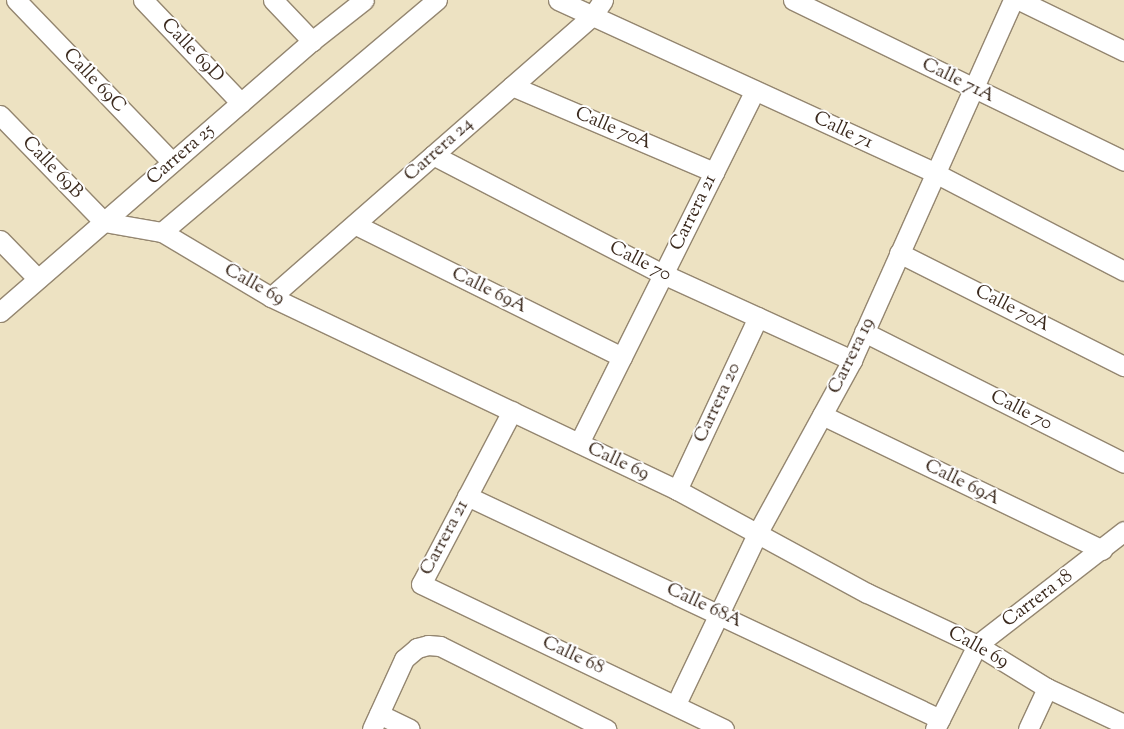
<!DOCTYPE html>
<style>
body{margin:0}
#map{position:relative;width:1124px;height:729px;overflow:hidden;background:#ede2c2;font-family:"Sorts Mill Goudy",serif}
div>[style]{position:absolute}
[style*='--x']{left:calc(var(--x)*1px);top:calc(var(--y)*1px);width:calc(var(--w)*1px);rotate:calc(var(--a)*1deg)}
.roads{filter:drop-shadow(1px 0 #948670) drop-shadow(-1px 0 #948670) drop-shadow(0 1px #948670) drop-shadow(0 -1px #948670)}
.minor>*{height:19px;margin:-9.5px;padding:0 9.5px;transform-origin:9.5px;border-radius:9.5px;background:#fff}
span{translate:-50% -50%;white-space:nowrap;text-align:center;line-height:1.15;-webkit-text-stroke:4px #fff;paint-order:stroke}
.street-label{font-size:19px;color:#3b2a1e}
</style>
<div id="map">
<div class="roads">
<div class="minor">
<div style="--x:16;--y:0;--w:225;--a:46.1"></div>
<div style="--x:143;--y:0;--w:142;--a:46.4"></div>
<div style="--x:273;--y:0;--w:57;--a:46.4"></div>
<div style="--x:558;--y:0;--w:415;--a:24.6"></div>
<div style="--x:935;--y:173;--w:213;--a:27.4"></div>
<div style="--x:793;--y:0;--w:368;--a:25.9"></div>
<div style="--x:1019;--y:0;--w:117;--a:25.9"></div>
<div style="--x:512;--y:86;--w:220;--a:23.1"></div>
<div style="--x:0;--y:115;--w:149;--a:45.8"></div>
<div style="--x:104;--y:222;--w:59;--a:9.8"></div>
<div style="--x:162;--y:232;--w:127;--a:30.8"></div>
<div style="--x:271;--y:297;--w:450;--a:25.4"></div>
<div style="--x:677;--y:490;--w:216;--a:28.5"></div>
<div style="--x:867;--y:593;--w:122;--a:25.3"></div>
<div style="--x:977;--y:645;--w:82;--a:31.6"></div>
<div style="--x:1047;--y:688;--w:85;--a:25.1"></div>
<div style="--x:433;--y:155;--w:259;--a:27.4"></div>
<div style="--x:663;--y:274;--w:208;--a:24.5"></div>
<div style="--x:356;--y:225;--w:297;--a:26.4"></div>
<div style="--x:162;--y:232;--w:360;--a:-40.2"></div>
<div style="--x:0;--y:240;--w:54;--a:45.7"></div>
<div style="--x:899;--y:253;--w:252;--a:26.7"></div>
<div style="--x:271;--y:297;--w:428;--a:-41.2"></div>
<div style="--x:593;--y:15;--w:18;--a:-56"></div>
<div style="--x:0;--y:312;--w:413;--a:-41"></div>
<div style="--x:312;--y:41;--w:66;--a:-38.3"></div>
<div style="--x:864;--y:332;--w:291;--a:26.7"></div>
<div style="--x:512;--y:411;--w:195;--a:117.7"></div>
<div style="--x:421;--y:584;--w:336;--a:25.6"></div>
<div style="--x:822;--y:415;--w:311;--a:25.7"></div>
<div style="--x:579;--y:443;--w:394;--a:-63.5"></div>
<div style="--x:677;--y:490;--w:191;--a:-64.9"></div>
<div style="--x:467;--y:496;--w:523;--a:25.24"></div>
<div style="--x:676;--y:704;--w:191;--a:-64.5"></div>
<div style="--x:758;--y:532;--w:196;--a:-61.3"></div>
<div style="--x:852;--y:360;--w:394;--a:-65.9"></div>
<div style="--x:379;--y:714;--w:34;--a:26"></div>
<div style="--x:372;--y:729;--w:77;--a:-65.4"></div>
<div style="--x:404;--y:659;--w:17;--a:-40"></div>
<div style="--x:417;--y:648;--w:11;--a:-15"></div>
<div style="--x:428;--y:645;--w:12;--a:5"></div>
<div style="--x:440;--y:646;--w:186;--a:26.6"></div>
<div style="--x:935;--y:729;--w:94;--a:-63.4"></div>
<div style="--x:977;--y:645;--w:186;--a:-37.8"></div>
<div style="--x:1028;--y:729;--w:45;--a:-65.1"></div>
</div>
</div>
<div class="street-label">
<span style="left:192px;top:51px;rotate:46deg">Calle 69D</span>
<span style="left:94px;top:81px;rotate:46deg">Calle 69C</span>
<span style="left:958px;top:81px;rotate:26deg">Calle 71A</span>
<span style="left:613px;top:129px;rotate:23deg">Calle 70A</span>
<span style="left:843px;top:131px;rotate:25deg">Calle 71</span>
<span style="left:439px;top:150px;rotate:-42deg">Carrera 24</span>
<span style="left:181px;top:155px;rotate:-41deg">Carrera 25</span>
<span style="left:52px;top:168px;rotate:46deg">Calle 69B</span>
<span style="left:694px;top:213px;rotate:-64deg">Carrera 21</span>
<span style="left:640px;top:262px;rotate:27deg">Calle 70</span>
<span style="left:254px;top:285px;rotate:29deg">Calle 69</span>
<span style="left:489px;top:291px;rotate:26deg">Calle 69A</span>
<span style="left:1012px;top:309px;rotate:27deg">Calle 70A</span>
<span style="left:852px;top:356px;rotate:-64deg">Carrera 19</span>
<span style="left:718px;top:403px;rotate:-65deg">Carrera 20</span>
<span style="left:1021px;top:411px;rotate:27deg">Calle 70</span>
<span style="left:618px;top:462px;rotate:25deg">Calle 69</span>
<span style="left:962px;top:483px;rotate:26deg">Calle 69A</span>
<span style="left:445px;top:538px;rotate:-62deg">Carrera 21</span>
<span style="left:1038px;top:599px;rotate:-37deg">Carrera 18</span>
<span style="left:704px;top:606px;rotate:25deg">Calle 68A</span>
<span style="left:978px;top:648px;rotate:29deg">Calle 69</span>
<span style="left:573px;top:656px;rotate:25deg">Calle 68</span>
</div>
</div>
